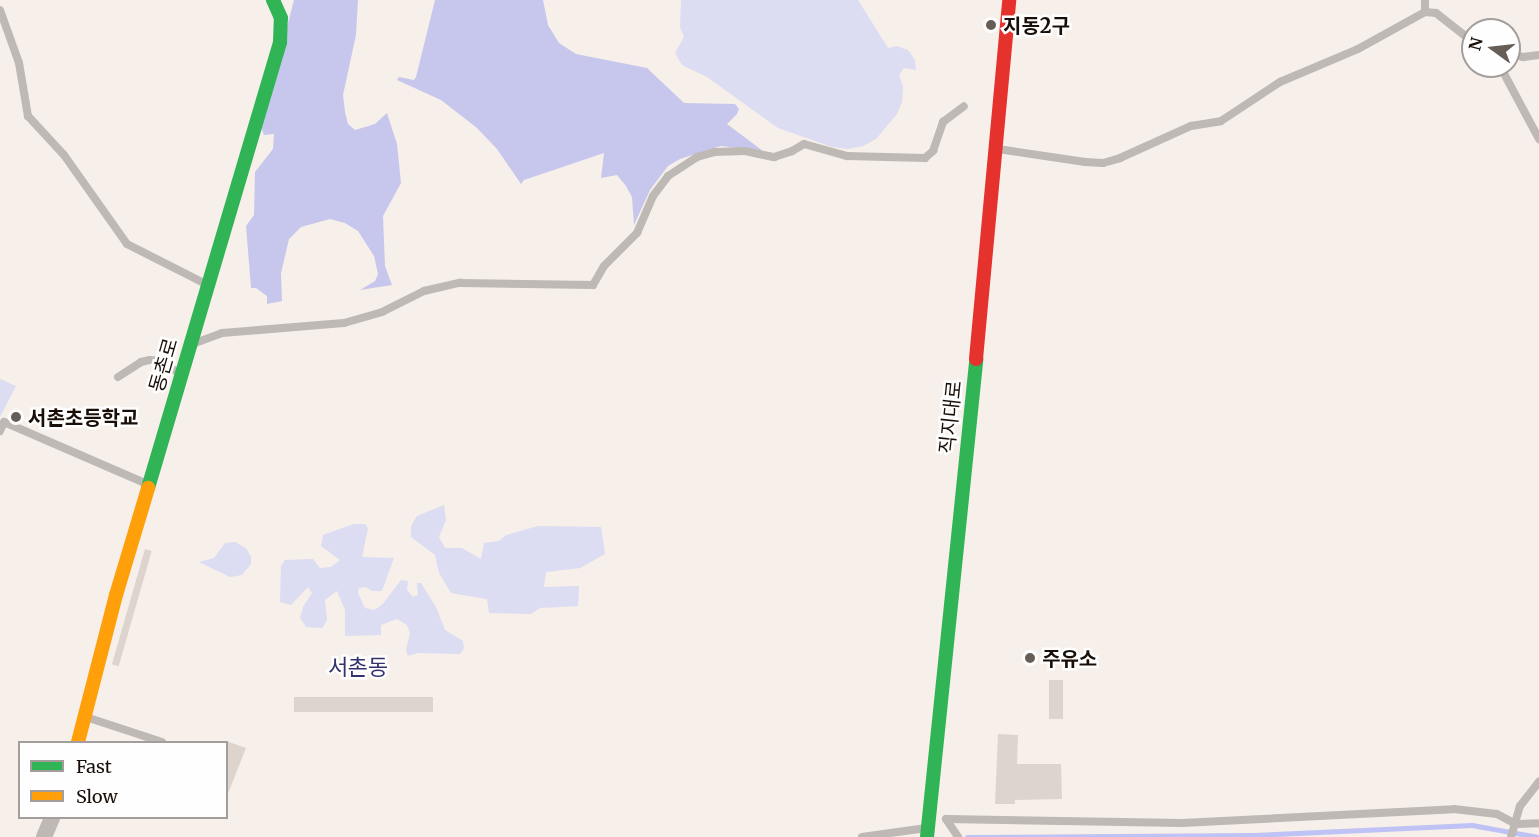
<!DOCTYPE html>
<meta charset="utf-8">
<style>
body{margin:0}
#map{position:relative;width:1539px;height:837px;overflow:hidden;background:#f6efea;font-family:Merriweather,"Noto Sans KR",serif}
div>[style]{position:absolute}
[style*='--x']{left:calc(var(--x)*1px);top:calc(var(--y)*1px);width:calc(var(--w)*1px);rotate:calc(var(--a)*1deg)}
.green>*{inset:0;background:#dcdcf2}
.forest>*{inset:0;background:#c7c7ed}
.stream>*{height:4.5px;margin:-2.25px;padding:0 2.25px;transform-origin:2.25px;border-radius:2.25px;background:#bfc2f4}
.building>*{inset:0;background:#ddd4cd;transform-origin:0 0}
.lane>*{height:8px;margin:-4px;padding:0 4px;transform-origin:4px;border-radius:4px;background:#beb9b4}
.street>*{height:16px;margin:-8px;padding:0 8px;transform-origin:8px;border-radius:8px;background:#beb9b4}
.fast>*{height:14px;margin:-7px;padding:0 7px;transform-origin:7px;border-radius:7px;background:#30b455}
.slow>*{height:14px;margin:-7px;padding:0 7px;transform-origin:7px;border-radius:7px;background:#ff9f0a}
.jam>*{height:14px;margin:-7px;padding:0 7px;transform-origin:7px;border-radius:7px;background:#e5322d}
.dots>*{width:16px;height:16px;translate:-50% -50%;box-sizing:border-box;border:3px solid #fefefe;border-radius:50%}
span{translate:-50% -50%;white-space:nowrap;text-align:center;line-height:1.15;-webkit-text-stroke:5px #fefefe;paint-order:stroke}
.poi-label{font-size:20px;color:#1a0f08;font-weight:700}
.left{translate:0 -50%;text-align:left}
.street-label{font-size:20px;color:#1a0f08}
.quarter-label{font-size:22px;color:#32326d}
.legend{position:absolute;left:18px;top:741px;width:210px;height:78px;box-sizing:border-box;background:#fefefe;border:2px solid #a39e9c;margin:0;padding:8px 10px;list-style:none;font-size:18px;color:#1a0f08}
.legend li{display:flex;align-items:center;gap:12px;height:30px}
.legend b{width:30px;border:2px solid #a39e9c}
.north{position:absolute;left:1461px;top:18px;width:60px;height:60px;box-sizing:border-box;background:#fefefe;border:2px solid #a39e9c;border-radius:50%;rotate:285deg;font-size:16px;font-weight:700;line-height:24px;text-align:center;color:#1a0f08}
.north::after{content:'';display:block;margin:auto;width:21px;height:27px;background:#675d57;clip-path:polygon(50% 0,100% 100%,50% 72%,0 100%)}
</style>
<div id="map">
<div class="green">
<div style="clip-path:polygon(681px 0,858px 0,888px 48px,897px 46px,908px 50px,915px 60px,916px 70px,904px 68px,899px 75px,903px 86px,902px 102px,897px 114px,876px 139px,863px 146px,848px 149px,832px 147px,778px 128px,707px 77px,682px 65px,675px 53px,684px 37px,680px 27px)"></div>
<div style="clip-path:polygon(0 379px,16px 386px,0 417px)"></div>
<div style="clip-path:polygon(444px 505px,446px 520px,439px 537px,445px 548px,462px 548px,481px 559px,484px 543px,499px 541px,506px 535px,538px 526px,601px 527px,605px 554px,580px 568px,546px 572px,544px 587px,579px 586px,578px 606px,540px 608px,531px 614px,489px 613px,487px 599px,451px 593px,439px 573px,435px 555px,411px 537px,411px 526px,417px 516px)"></div>
<div style="clip-path:polygon(354px 524px,365px 524px,368px 528px,362px 557px,394px 558px,382px 591px,372px 591px,366px 587px,359px 588px,358px 593px,365px 608px,374px 610px,382px 605px,401px 580px,408px 581px,407px 590px,413px 597px,418px 595px,417px 583px,421px 583px,436px 607px,445px 630px,463px 641px,464px 648px,460px 654px,418px 653px,408px 656px,406px 650px,410px 633px,407px 625px,397px 619px,381px 625px,381px 635px,345px 636px,345px 610px,337px 591px,325px 600px,327px 620px,322px 628px,306px 627px,300px 618px,303px 607px,312px 593px,308px 587px,291px 605px,280px 602px,281px 566px,285px 560px,313px 559px,320px 568px,331px 567px,340px 560px,321px 546px,323px 535px)"></div>
<div style="clip-path:polygon(235px 542px,246px 548px,251px 557px,251px 564px,242px 575px,230px 577px,199px 562px,214px 558px,225px 543px)"></div>
</div>
<div class="forest">
<div style="clip-path:polygon(294px 0,358px 0,356px 35px,343px 95px,345px 112px,348px 124px,355px 130px,375px 124px,387px 113px,397px 144px,401px 183px,383px 216px,385px 266px,392px 285px,360px 290px,375px 281px,378px 274px,374px 256px,358px 231px,345px 223px,330px 219px,301px 227px,289px 239px,281px 273px,282px 301px,267px 304px,267px 296px,256px 288px,251px 288px,246px 226px,254px 215px,255px 172px,273px 149px,274px 134px,264px 135px,261px 127px)"></div>
<div style="clip-path:polygon(435px 0,543px 0,548px 25px,559px 43px,576px 54px,647px 68px,684px 103px,735px 104px,739px 109px,737px 114px,727px 124px,763px 151px,721px 146px,680px 159px,668px 166px,650px 190px,634px 225px,632px 197px,626px 186px,617px 175px,601px 178px,604px 153px,524px 180px,521px 184px,497px 149px,477px 128px,441px 100px,397px 80px,399px 77px,414px 80px,416px 77px)"></div>
</div>
<div class="stream">
<div style="--x:967;--y:837;--w:287;--a:-0.4"></div>
<div style="--x:1254;--y:835;--w:218;--a:-2.6"></div>
<div style="--x:1472;--y:825;--w:67;--a:10.3"></div>
</div>
<div class="building">
<div style="left:145px;top:549px;width:7px;height:120px;rotate:16deg"></div>
<div style="left:1049px;top:680px;width:14px;height:39px"></div>
<div style="left:294px;top:697px;width:139px;height:15px"></div>
<div style="clip-path:polygon(998px 734px,1018px 735px,1017px 764px,1061px 764px,1062px 799px,1015px 800px,1015px 804px,995px 804px)"></div>
<div style="clip-path:polygon(226px 741px,246px 748px,227px 796px,226px 795px)"></div>
</div>
<div class="lane">
<div style="--x:0;--y:10;--w:56;--a:70.3"></div>
<div style="--x:19;--y:63;--w:54;--a:80.4"></div>
<div style="--x:28;--y:116;--w:53;--a:47.3"></div>
<div style="--x:64;--y:155;--w:109;--a:54.7"></div>
<div style="--x:127;--y:244;--w:89;--a:26.9"></div>
<div style="--x:1425;--y:12;--w:12;--a:-90"></div>
<div style="--x:1509;--y:53;--w:15;--a:16"></div>
<div style="--x:1523;--y:57;--w:16;--a:-7"></div>
<div style="--x:1500;--y:66;--w:83;--a:61.9"></div>
<div style="--x:998;--y:149;--w:88;--a:8.5"></div>
<div style="--x:1085;--y:162;--w:18;--a:3"></div>
<div style="--x:1103;--y:163;--w:18;--a:-16"></div>
<div style="--x:1120;--y:158;--w:78;--a:-24.3"></div>
<div style="--x:1191;--y:126;--w:30;--a:-9"></div>
<div style="--x:1221;--y:121;--w:71;--a:-33.5"></div>
<div style="--x:1280;--y:82;--w:85;--a:-22.9"></div>
<div style="--x:1358;--y:49;--w:77;--a:-28.9"></div>
<div style="--x:1425;--y:12;--w:11;--a:5"></div>
<div style="--x:1436;--y:13;--w:47;--a:38.1"></div>
<div style="--x:195;--y:343;--w:29;--a:-20"></div>
<div style="--x:222;--y:333;--w:122;--a:-4.7"></div>
<div style="--x:344;--y:323;--w:40;--a:-16"></div>
<div style="--x:382;--y:312;--w:47;--a:-26.6"></div>
<div style="--x:424;--y:291;--w:37;--a:-13"></div>
<div style="--x:460;--y:283;--w:133;--a:0.9"></div>
<div style="--x:593;--y:285;--w:22;--a:-60"></div>
<div style="--x:604;--y:266;--w:47;--a:-45"></div>
<div style="--x:637;--y:233;--w:40;--a:-66.6"></div>
<div style="--x:653;--y:196;--w:25;--a:-53"></div>
<div style="--x:668;--y:176;--w:35;--a:-33"></div>
<div style="--x:697;--y:157;--w:18;--a:-16"></div>
<div style="--x:714;--y:152;--w:31;--a:-2"></div>
<div style="--x:745;--y:151;--w:30;--a:12"></div>
<div style="--x:774;--y:157;--w:19;--a:-18"></div>
<div style="--x:792;--y:151;--w:14;--a:-30"></div>
<div style="--x:804;--y:144;--w:45;--a:15.6"></div>
<div style="--x:847;--y:156;--w:78;--a:1.5"></div>
<div style="--x:925;--y:158;--w:11;--a:-41"></div>
<div style="--x:933;--y:151;--w:31;--a:-71"></div>
<div style="--x:943;--y:122;--w:26;--a:-37"></div>
<div style="--x:118;--y:377;--w:27;--a:-33"></div>
<div style="--x:141;--y:362;--w:9;--a:-13"></div>
<div style="--x:150;--y:360;--w:9;--a:6"></div>
<div style="--x:159;--y:361;--w:23;--a:31"></div>
<div style="--x:0;--y:431;--w:10;--a:-66"></div>
<div style="--x:4;--y:422;--w:156;--a:23.4"></div>
<div style="--x:86;--y:717;--w:80;--a:18.2"></div>
<div style="--x:946;--y:819;--w:236;--a:1"></div>
<div style="--x:1182;--y:823;--w:272;--a:-2.9"></div>
<div style="--x:1454;--y:809;--w:43;--a:6.6"></div>
<div style="--x:1497;--y:814;--w:21;--a:28"></div>
<div style="--x:1516;--y:824;--w:23;--a:-2"></div>
<div style="--x:946;--y:819;--w:22;--a:56"></div>
<div style="--x:862;--y:837;--w:65;--a:-8"></div>
<div style="--x:1511;--y:837;--w:32;--a:-74"></div>
<div style="--x:1520;--y:806;--w:31;--a:-52"></div>
</div>
<div class="street">
<div style="--x:44;--y:837;--w:21;--a:-67"></div>
</div>
<div class="fast">
<div style="--x:148;--y:488;--w:465;--a:-73.5"></div>
<div style="--x:280;--y:42;--w:24;--a:-88"></div>
<div style="--x:281;--y:18;--w:20;--a:-114"></div>
<div style="--x:927;--y:837;--w:481;--a:-84.1"></div>
</div>
<div class="slow">
<div style="--x:78;--y:742;--w:152;--a:-75.5"></div>
<div style="--x:116;--y:595;--w:112;--a:-73.3"></div>
</div>
<div class="jam">
<div style="--x:976;--y:359;--w:361;--a:-84.7"></div>
</div>
<div class="dots">
<div style="left:991px;top:25px;background:#675d57"></div>
<div style="left:16px;top:417px;background:#675d57"></div>
<div style="left:1030px;top:658px;background:#675d57"></div>
</div>
<div class="poi-label">
<span class="left" style="left:1003px;top:25px">지동2구</span>
<span class="left" style="left:28px;top:417px">서촌초등학교</span>
<span class="left" style="left:1042px;top:658px">주유소</span>
</div>
<div class="street-label">
<span style="left:163px;top:365px;rotate:-74deg">동촌로</span>
<span style="left:950px;top:417px;rotate:-84deg">직지대로</span>
</div>
<div class="quarter-label">
<span style="left:358px;top:668px">서촌동</span>
</div>
<ul class="legend">
<li><b style="height:8px;background:#30b455"></b>Fast</li>
<li><b style="height:8px;background:#ff9f0a"></b>Slow</li>
</ul>
<div class="north">N</div>
</div>
